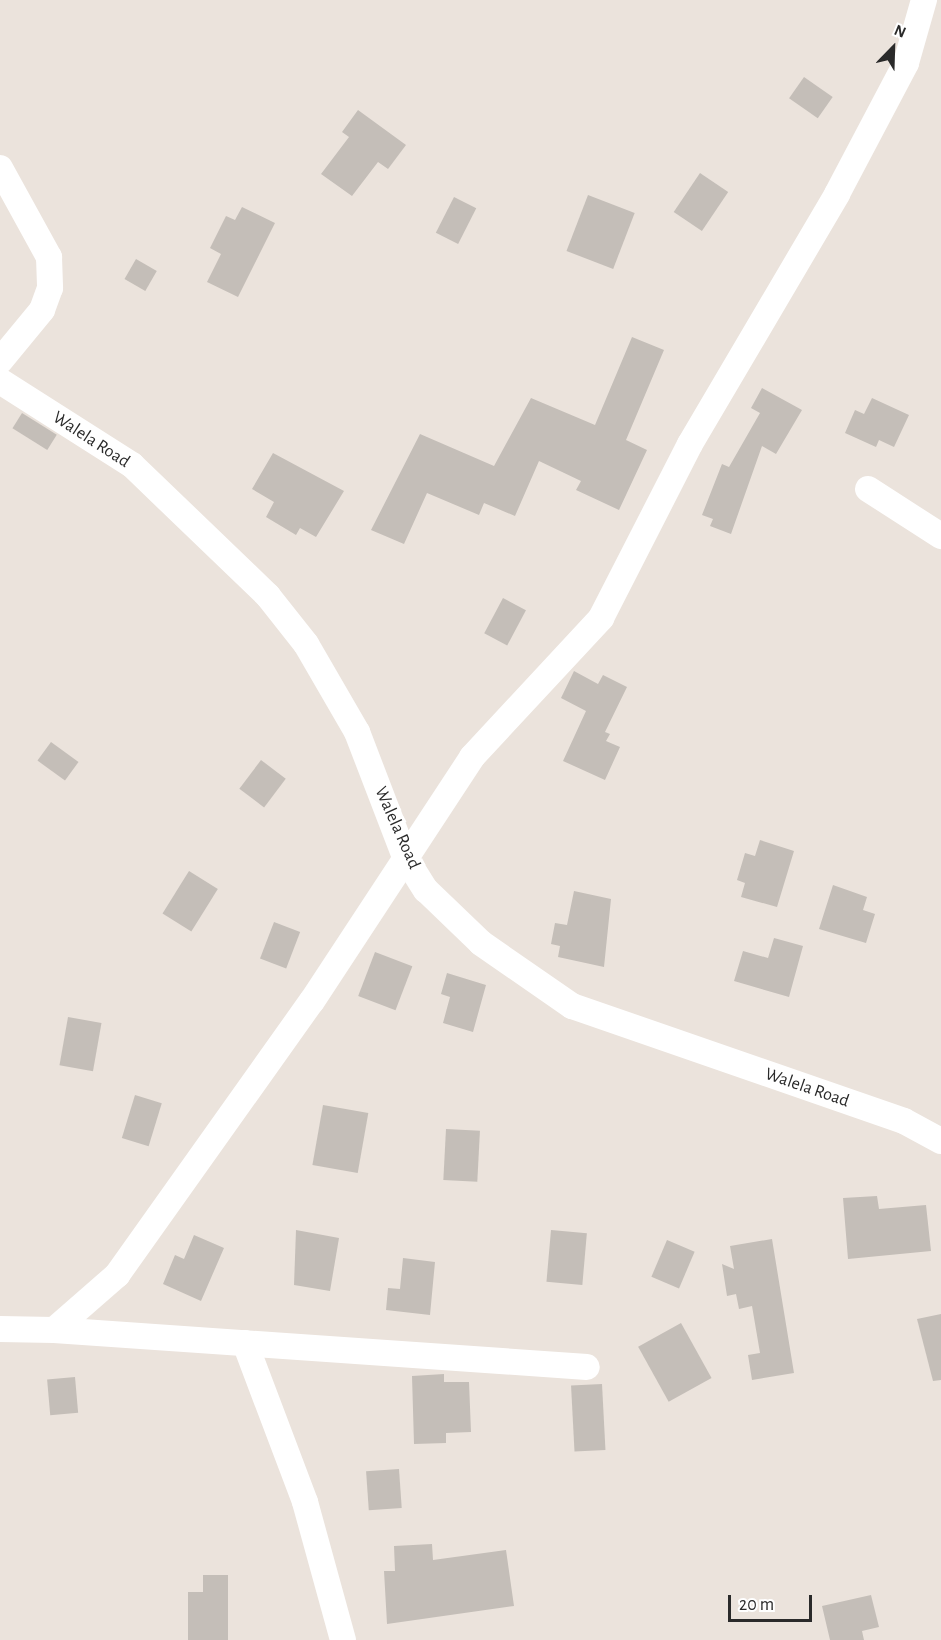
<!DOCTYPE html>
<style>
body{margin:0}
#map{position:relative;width:941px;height:1640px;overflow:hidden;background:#ebe3dc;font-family:"Alegreya Sans",sans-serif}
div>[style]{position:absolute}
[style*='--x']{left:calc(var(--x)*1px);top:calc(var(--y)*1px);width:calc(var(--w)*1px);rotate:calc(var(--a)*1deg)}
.building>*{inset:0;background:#c4beb8;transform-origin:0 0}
.street>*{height:26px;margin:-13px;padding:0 13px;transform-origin:13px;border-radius:13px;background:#fff}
span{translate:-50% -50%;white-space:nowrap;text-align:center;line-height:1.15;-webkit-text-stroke:6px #fff;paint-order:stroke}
.street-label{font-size:18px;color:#2a2a2a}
.north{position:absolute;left:863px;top:18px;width:60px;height:60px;-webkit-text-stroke:4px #fff;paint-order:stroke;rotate:23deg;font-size:16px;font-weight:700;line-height:24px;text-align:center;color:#2a2a2a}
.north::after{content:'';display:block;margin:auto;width:21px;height:27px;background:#2a2a2a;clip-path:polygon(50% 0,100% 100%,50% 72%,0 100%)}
.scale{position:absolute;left:728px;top:1595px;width:84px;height:27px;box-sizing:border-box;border:3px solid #2a2a2a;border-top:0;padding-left:8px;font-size:18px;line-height:21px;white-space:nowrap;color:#2a2a2a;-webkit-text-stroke:4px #fff;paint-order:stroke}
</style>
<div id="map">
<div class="building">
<div style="left:804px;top:77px;width:35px;height:26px;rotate:35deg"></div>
<div style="clip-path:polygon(358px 110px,406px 145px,388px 169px,378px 162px,352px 196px,321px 174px,349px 137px,342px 132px)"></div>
<div style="left:700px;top:173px;width:34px;height:47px;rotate:34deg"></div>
<div style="left:588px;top:195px;width:50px;height:60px;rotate:21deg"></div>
<div style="left:454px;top:197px;width:25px;height:40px;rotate:27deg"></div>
<div style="clip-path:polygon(242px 207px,275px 223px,238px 297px,207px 282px,221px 254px,210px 248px,226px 216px,235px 220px)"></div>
<div style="left:136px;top:259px;width:24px;height:23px;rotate:30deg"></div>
<div style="clip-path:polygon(632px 337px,664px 350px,626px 440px,647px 450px,619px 510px,576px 490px,581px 481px,539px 461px,515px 516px,484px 503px,479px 515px,427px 493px,404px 544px,371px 530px,420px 434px,494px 466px,531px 398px,595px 425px)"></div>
<div style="clip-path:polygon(762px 388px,802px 410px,776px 454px,762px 446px,731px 534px,710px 526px,713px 519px,702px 515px,722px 464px,729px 467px,760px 413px,751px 408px)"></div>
<div style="clip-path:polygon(872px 398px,909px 415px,894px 447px,879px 440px,876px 447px,845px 433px,855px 410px,864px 414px)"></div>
<div style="left:22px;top:413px;width:41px;height:18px;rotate:32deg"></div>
<div style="clip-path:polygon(273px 453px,344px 491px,316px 537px,300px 528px,296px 535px,266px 517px,274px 502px,252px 489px)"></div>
<div style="left:503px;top:598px;width:26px;height:40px;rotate:28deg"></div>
<div style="clip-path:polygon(574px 671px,598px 684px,603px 675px,627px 687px,605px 732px,610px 734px,606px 741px,620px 747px,605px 780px,563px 761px,586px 711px,561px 698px)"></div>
<div style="left:51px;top:742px;width:34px;height:23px;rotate:36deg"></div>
<div style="left:261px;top:760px;width:31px;height:36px;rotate:37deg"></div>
<div style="clip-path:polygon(760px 840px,794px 851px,777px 907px,741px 897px,745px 883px,737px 880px,745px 853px,755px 856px)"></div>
<div style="left:189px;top:871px;width:34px;height:50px;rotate:32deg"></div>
<div style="clip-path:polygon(833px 885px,867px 897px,863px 910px,875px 914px,866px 943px,819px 929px)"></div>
<div style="clip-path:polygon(574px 891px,611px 899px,604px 967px,558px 957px,560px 946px,551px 944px,555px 923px,567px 925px)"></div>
<div style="left:274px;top:922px;width:28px;height:39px;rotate:21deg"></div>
<div style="clip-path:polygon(774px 938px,803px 946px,789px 997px,734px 981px,743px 951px,768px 958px)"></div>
<div style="left:375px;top:952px;width:40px;height:47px;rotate:21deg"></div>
<div style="clip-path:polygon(447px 973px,486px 985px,473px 1032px,443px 1023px,450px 997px,441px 994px)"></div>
<div style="left:68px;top:1017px;width:34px;height:49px;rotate:10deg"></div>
<div style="left:135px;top:1095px;width:28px;height:45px;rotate:17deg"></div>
<div style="left:323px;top:1105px;width:46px;height:61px;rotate:10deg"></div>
<div style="left:446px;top:1129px;width:34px;height:51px;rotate:3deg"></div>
<div style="clip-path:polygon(877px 1196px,879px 1209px,926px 1205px,931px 1251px,848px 1259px,843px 1198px)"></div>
<div style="clip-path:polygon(296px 1230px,339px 1238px,330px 1291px,294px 1285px)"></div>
<div style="left:551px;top:1230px;width:36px;height:52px;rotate:5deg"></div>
<div style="clip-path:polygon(194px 1235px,224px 1248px,201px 1301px,163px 1284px,175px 1255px,184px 1259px)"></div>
<div style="clip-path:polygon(772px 1239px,794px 1373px,752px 1380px,748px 1355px,760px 1353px,752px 1306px,739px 1309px,736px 1294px,727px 1296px,722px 1264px,734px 1269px,730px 1246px)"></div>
<div style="left:667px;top:1240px;width:30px;height:40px;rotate:23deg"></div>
<div style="clip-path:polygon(403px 1258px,435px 1262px,430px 1315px,386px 1310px,388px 1288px,400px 1289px)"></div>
<div style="clip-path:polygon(941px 1314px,941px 1380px,933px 1381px,917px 1319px)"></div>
<div style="left:681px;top:1323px;width:63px;height:49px;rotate:61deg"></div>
<div style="clip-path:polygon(444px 1374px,444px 1382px,469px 1382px,471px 1432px,446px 1433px,446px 1443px,414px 1444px,412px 1376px)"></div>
<div style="left:75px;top:1377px;width:36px;height:28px;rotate:85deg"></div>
<div style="left:602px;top:1384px;width:66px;height:31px;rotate:87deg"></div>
<div style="left:399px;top:1469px;width:39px;height:33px;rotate:86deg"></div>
<div style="clip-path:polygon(432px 1544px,433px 1560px,506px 1550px,514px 1606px,387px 1624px,384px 1571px,395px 1571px,394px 1546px)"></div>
<div style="clip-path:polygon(203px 1575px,228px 1575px,228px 1640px,188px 1640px,188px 1592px,203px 1592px)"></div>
<div style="clip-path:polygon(871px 1595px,879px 1627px,862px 1631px,864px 1640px,830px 1640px,822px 1606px)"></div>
</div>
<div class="street">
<div style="--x:0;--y:168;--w:102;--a:61.2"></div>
<div style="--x:49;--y:257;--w:31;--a:88"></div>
<div style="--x:50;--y:288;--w:23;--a:110"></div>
<div style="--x:42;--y:310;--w:66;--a:129.5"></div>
<div style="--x:0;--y:381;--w:156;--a:32.5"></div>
<div style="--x:132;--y:465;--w:189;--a:43.9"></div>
<div style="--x:268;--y:596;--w:61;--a:51.6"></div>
<div style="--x:306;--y:644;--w:102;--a:59.9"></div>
<div style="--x:357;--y:732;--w:134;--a:69"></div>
<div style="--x:405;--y:857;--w:39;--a:58"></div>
<div style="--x:426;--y:890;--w:76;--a:43.9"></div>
<div style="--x:481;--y:943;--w:111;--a:34.7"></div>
<div style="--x:572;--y:1006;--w:351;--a:19.1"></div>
<div style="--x:904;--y:1121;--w:42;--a:28.4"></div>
<div style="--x:868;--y:489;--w:87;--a:32.8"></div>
<div style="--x:0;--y:1329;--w:54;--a:1.1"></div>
<div style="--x:54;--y:1330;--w:84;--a:-41.1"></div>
<div style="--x:117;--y:1275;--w:336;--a:-54.6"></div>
<div style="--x:312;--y:1001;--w:292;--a:-56.7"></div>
<div style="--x:472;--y:757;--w:190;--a:-47.1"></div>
<div style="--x:601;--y:618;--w:195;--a:-62.9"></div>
<div style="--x:690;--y:444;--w:290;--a:-59.5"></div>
<div style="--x:837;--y:194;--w:148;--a:-62.2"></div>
<div style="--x:906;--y:63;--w:66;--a:-74.1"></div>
<div style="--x:54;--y:1330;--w:534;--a:3.97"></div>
<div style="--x:245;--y:1343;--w:170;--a:69.3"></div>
<div style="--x:305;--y:1502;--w:143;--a:74.6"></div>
</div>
<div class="street-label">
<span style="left:91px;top:440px;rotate:33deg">Walela Road</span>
<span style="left:397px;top:828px;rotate:66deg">Walela Road</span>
<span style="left:807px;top:1088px;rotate:19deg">Walela Road</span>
</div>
<div class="north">N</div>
<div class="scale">20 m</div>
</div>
